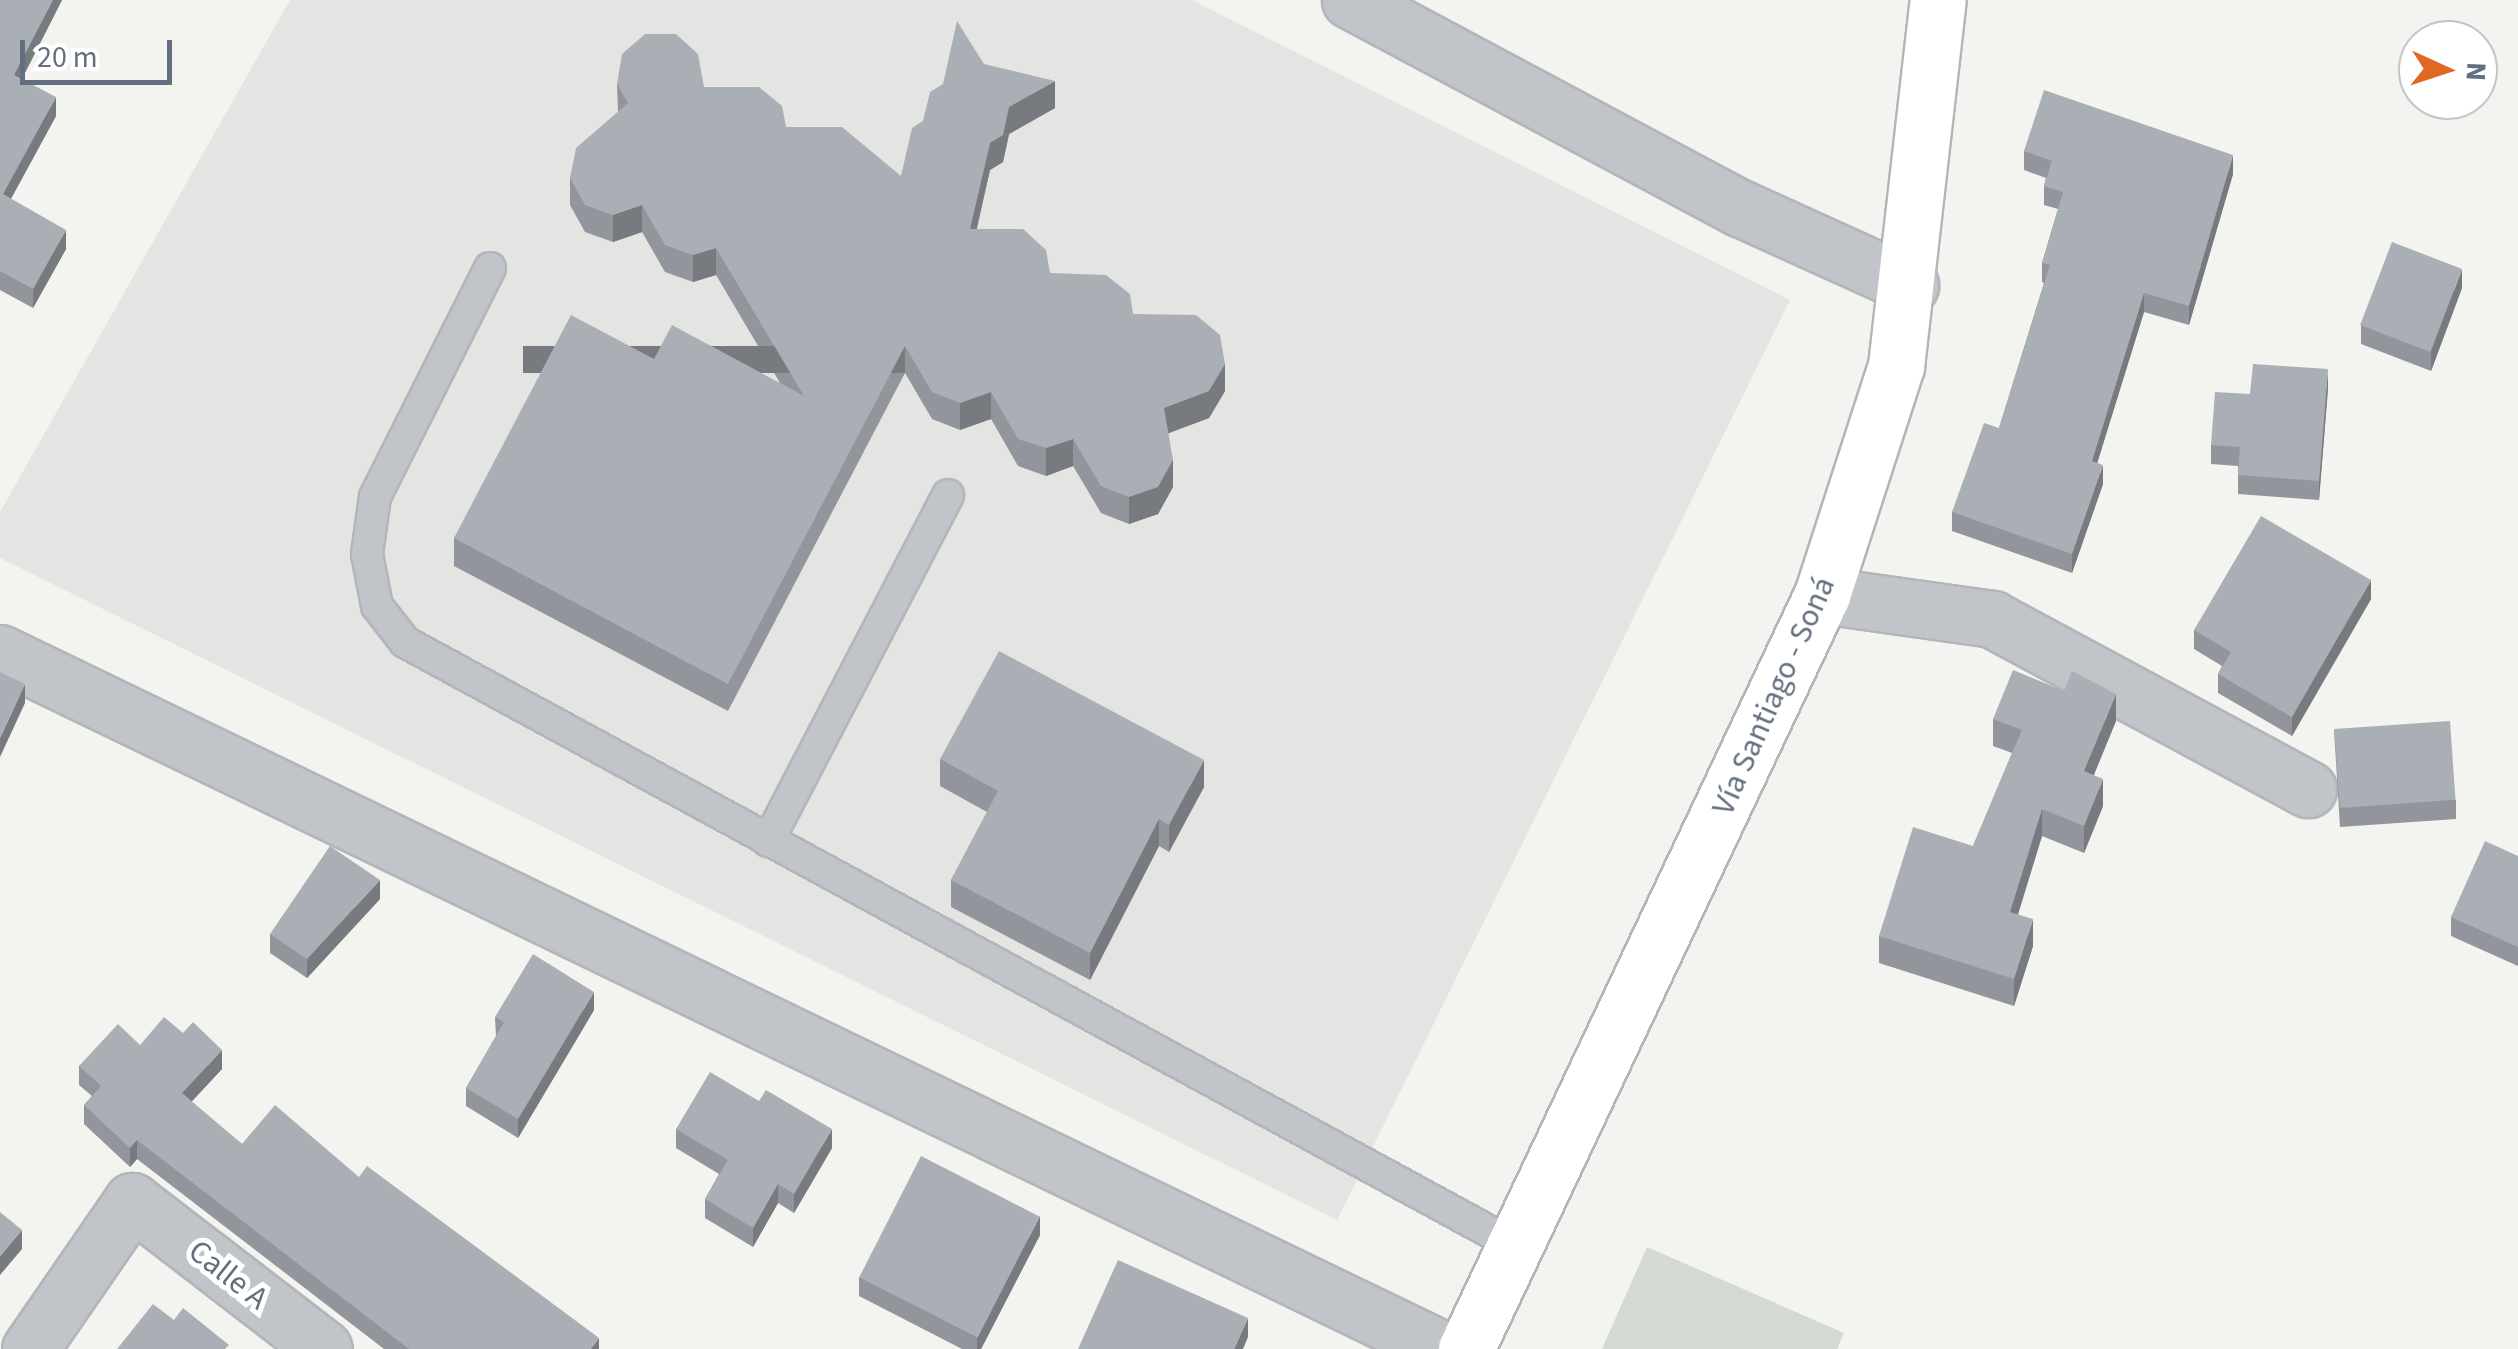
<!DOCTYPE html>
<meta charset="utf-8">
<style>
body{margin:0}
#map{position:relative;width:2518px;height:1349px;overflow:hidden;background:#f3f4ef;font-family:"Source Sans 3",sans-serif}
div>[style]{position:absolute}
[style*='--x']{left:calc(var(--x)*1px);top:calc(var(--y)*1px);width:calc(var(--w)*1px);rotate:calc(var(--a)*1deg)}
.built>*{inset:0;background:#e4e4e3}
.green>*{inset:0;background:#d3dad1}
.roads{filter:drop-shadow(2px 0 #b2b5ba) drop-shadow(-2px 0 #b2b5ba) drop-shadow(0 2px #b2b5ba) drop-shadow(0 -2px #b2b5ba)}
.service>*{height:30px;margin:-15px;padding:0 15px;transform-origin:15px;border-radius:15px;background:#c1c4c8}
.minor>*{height:55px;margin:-27.5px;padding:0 27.5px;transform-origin:27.5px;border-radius:27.5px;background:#c1c4c8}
.primary>*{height:55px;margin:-27.5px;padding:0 27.5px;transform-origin:27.5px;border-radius:27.5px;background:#fff}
.wall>*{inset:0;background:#92969c}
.shaded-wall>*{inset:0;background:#777a7f;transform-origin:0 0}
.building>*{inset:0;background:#aaafb5;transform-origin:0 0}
span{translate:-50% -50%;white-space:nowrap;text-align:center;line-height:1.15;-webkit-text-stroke:10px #fff;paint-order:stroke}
.street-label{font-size:32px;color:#636f80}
.north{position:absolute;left:2398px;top:20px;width:100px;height:100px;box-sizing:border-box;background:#fff;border:2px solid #c1c5cc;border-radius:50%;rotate:93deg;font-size:28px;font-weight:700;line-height:40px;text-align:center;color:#636f80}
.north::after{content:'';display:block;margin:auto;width:35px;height:45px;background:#de6925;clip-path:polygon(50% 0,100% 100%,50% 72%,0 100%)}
.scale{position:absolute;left:20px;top:40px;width:152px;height:45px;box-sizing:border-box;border:5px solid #636f80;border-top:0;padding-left:12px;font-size:30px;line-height:35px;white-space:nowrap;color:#636f80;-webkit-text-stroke:8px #fff;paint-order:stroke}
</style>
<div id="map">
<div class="built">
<div style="clip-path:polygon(290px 0,1192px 0,1790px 300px,1337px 1220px,0 558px,0 512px)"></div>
</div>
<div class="green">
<div style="clip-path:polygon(1647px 1247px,1844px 1333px,1837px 1349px,1602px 1349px)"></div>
</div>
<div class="roads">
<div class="service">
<div style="--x:490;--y:268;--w:256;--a:116.7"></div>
<div style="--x:375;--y:497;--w:58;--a:98"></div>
<div style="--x:367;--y:554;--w:53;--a:79.1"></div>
<div style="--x:377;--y:606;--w:46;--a:52.1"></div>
<div style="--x:405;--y:642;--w:1265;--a:28.53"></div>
<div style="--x:768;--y:841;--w:390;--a:-62.5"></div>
</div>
<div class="minor">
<div style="--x:1350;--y:0;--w:442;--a:28.1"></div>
<div style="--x:1740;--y:208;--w:187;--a:24.4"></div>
<div style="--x:1822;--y:595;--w:172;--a:8"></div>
<div style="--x:1992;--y:619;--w:359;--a:28.3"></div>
<div style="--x:0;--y:653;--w:1600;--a:25.78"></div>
<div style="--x:30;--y:1349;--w:180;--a:-55.4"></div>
<div style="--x:132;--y:1201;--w:242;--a:37.6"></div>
</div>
<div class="primary">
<div style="--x:1466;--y:1349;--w:834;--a:-64.73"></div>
<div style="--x:1822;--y:595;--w:241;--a:-72.1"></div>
<div style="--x:1896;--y:366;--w:368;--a:-83.5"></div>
</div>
</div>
<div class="wall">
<div style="clip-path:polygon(0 0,62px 0,22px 79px,56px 116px,11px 199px,66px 249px,33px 308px,0 290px)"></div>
<div style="clip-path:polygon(984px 64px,1055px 108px,1009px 134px,1003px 162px,990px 170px,977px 229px,1050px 273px,1133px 314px,1225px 391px,1209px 418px,1168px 433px,1173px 487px,1158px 514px,1129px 524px,1101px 513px,1073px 466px,1046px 476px,1018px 466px,991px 419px,960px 430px,932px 419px,905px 373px,728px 711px,454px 566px,454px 538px,654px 359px,780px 383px,716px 275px,693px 282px,665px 272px,642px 232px,613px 242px,585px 232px,570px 205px,570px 178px,618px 112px,617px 84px,704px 87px,786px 127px,901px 176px,923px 121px)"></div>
<div style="clip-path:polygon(2024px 151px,2233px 174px,2189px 325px,2144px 312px,2097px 463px,2103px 484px,2072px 573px,1952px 531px,1952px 512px,1999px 428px,2044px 283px,2042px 282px,2042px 263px,2058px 209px,2044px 205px,2044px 186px,2046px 178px,2024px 170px)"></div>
<div style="clip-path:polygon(2462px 288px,2431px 371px,2361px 344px,2361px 325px)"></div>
<div style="clip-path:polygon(2328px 388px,2319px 500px,2238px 494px,2238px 466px,2211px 464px,2211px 445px,2250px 394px)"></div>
<div style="clip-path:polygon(2371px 599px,2292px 736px,2218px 693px,2218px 674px,2222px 666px,2194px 649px,2194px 630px)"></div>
<div style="clip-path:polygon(1993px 719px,2116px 721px,2094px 775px,2103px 806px,2084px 853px,2042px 836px,2018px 915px,2033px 946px,2014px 1006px,1879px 963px,1879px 936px,1973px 846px,2012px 753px,1993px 746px)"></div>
<div style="clip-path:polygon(2334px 730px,2456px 800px,2456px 819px,2340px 827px)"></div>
<div style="clip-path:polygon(940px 759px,1204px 787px,1169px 852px,1159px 846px,1090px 980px,951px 907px,951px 880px,987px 812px,940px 786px)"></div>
<div style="clip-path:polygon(2518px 856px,2518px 966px,2451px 936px,2451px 917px)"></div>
<div style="clip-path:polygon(380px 899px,307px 978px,270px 953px,270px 934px)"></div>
<div style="clip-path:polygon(594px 1010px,518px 1138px,466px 1106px,466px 1088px,496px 1036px,495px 1017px)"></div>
<div style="clip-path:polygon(140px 1045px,222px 1069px,191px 1102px,242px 1144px,359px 1177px,599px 1349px,384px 1349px,137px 1159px,130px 1167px,84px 1124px,84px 1105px,92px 1096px,79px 1085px,79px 1066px)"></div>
<div style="clip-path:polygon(676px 1129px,832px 1148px,794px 1213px,778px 1203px,753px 1247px,705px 1218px,705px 1199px,719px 1174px,676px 1148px)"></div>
<div style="clip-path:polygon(1040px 1235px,981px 1349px,962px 1349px,859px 1296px,859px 1277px)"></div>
</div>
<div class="shaded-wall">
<div style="clip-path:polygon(53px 0,62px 0,14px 94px,14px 75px)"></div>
<div style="clip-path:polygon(1055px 81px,1055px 108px,1009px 134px,1003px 162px,990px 170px,970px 256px,970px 229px,990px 143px,1009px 107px)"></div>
<div style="clip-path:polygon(56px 97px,56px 116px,3px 213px,3px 194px)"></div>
<div style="clip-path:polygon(2233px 155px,2233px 174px,2189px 325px,2189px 306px)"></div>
<div style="clip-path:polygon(642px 205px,642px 232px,613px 242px,613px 215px)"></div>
<div style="clip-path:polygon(66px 230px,66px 249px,33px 308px,33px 289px)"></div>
<div style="clip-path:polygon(716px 248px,716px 275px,693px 282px,693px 255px)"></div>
<div style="clip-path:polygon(2462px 269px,2462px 288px,2431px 371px,2431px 352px)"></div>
<div style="clip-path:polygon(2144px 293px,2144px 312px,2092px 480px,2092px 461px)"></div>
<div style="left:905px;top:346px;width:27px;height:382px;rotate:90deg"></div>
<div style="clip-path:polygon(1225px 364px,1225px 391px,1209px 418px,1164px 435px,1164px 408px)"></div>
<div style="clip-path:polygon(2328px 369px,2328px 388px,2319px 500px,2319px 481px)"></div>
<div style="clip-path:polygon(991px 392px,991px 419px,960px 430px,960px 403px)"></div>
<div style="clip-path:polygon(1073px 439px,1073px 466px,1046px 476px,1046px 448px)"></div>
<div style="clip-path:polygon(1173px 460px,1173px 487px,1158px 514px,1129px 524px,1129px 497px)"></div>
<div style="clip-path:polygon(2103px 465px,2103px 484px,2072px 573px,2072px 554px)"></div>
<div style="clip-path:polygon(2371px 580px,2371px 599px,2292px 736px,2292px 717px)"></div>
<div style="clip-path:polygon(25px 684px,25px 703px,0 757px,0 738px)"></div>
<div style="clip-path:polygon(2116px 694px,2116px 721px,2084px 798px,2084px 771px)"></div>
<div style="clip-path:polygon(1204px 760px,1204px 787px,1169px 852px,1169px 825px)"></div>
<div style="clip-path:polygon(2103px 779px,2103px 806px,2084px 853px,2084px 826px)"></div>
<div style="clip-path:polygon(2042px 809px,2042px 836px,2010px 939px,2010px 912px)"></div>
<div style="clip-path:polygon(1159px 819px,1159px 846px,1090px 980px,1090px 953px)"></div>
<div style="clip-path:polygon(380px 880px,380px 899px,307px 978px,307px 959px)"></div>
<div style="clip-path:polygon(2033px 919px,2033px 946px,2014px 1006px,2014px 979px)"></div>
<div style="clip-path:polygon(594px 992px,594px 1010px,518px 1138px,518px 1119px)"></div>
<div style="clip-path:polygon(222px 1050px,222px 1069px,182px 1112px,182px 1093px)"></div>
<div style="clip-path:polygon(832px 1129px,832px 1148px,794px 1213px,794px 1194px)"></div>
<div style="clip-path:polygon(137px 1140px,137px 1159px,130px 1167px,130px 1148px)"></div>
<div style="clip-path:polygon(778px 1184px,778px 1203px,753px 1247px,753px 1228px)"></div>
<div style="clip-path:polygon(1040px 1216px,1040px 1235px,981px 1349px,977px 1349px,977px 1338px)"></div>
<div style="clip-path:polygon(22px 1230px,22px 1249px,0 1275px,0 1256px)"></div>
<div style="clip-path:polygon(1248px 1318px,1248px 1337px,1243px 1349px,1234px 1349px)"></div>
<div style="clip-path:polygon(599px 1338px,599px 1349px,591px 1349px)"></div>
</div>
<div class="building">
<div style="clip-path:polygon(0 0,53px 0,14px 75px,56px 97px,3px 194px,66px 230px,33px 289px,0 271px)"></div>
<div style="clip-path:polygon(957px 21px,984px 64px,1055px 81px,1009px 107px,1003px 135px,990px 143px,970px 229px,1023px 229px,1046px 250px,1050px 273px,1106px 275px,1130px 294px,1133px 314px,1196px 315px,1220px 335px,1225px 364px,1209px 391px,1164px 408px,1173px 460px,1158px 487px,1129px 497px,1101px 486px,1073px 439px,1046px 448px,1018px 439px,991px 392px,960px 403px,932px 392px,905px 346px,728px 684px,454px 538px,571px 315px,654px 359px,672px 325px,804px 396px,716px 248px,693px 255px,665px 245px,642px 205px,613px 215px,585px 205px,570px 178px,576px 148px,628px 103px,617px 84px,622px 54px,645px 34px,676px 34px,698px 54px,704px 87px,759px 87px,782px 106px,786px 127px,842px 127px,901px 176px,912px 128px,923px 121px,930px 92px,943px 84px)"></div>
<div style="clip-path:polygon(2044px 90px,2233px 155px,2189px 306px,2144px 293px,2092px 461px,2103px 465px,2072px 554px,1952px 512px,1984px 423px,1999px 428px,2050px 265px,2042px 263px,2063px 192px,2044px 186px,2052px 161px,2024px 151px)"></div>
<div style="left:2392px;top:242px;width:75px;height:89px;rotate:21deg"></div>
<div style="clip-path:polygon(2253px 364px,2328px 369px,2319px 481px,2238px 475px,2240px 447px,2211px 445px,2215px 392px,2250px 394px)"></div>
<div style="clip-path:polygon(2261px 516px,2371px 580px,2292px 717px,2218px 674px,2231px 652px,2194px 630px)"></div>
<div style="clip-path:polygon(999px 651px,1204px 760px,1169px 825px,1159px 819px,1090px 953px,951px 880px,998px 791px,940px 759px)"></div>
<div style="clip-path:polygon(2013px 670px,2064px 691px,2072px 671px,2116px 694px,2084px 771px,2103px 779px,2084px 826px,2042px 809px,2010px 912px,2033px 919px,2014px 979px,1879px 936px,1913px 827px,1973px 846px,2022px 730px,1993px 719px)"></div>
<div style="clip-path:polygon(0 672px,25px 684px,0 738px)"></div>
<div style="left:2450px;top:721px;width:79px;height:116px;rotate:86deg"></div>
<div style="clip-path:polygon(2485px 841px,2518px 856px,2518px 947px,2451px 917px)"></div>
<div style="clip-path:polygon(330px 846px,380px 880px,307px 959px,270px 934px)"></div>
<div style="clip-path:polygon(533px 954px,594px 992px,518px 1119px,466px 1088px,504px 1022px,495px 1017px)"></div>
<div style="clip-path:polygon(164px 1017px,183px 1033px,193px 1022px,222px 1050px,182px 1093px,242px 1144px,275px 1105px,359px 1177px,367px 1166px,599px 1338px,591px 1349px,409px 1349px,137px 1140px,130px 1148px,84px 1105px,101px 1086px,79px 1066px,118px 1024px,140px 1045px)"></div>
<div style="clip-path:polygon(710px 1072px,759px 1101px,766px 1090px,832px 1129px,794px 1194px,778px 1184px,753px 1228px,705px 1199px,728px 1160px,676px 1129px)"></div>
<div style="left:921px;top:1156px;width:133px;height:136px;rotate:27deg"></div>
<div style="clip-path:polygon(0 1212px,22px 1230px,0 1256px)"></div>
<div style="clip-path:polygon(1118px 1260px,1248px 1318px,1234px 1349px,1078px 1349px)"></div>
<div style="clip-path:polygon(153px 1304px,174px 1320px,183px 1308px,229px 1345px,225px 1349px,117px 1349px)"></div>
</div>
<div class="street-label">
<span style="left:1774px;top:696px;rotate:-66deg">Vía Santiago - Soná</span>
<span style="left:228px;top:1275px;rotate:38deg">Calle A</span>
</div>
<div class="north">N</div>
<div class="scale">20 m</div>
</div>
